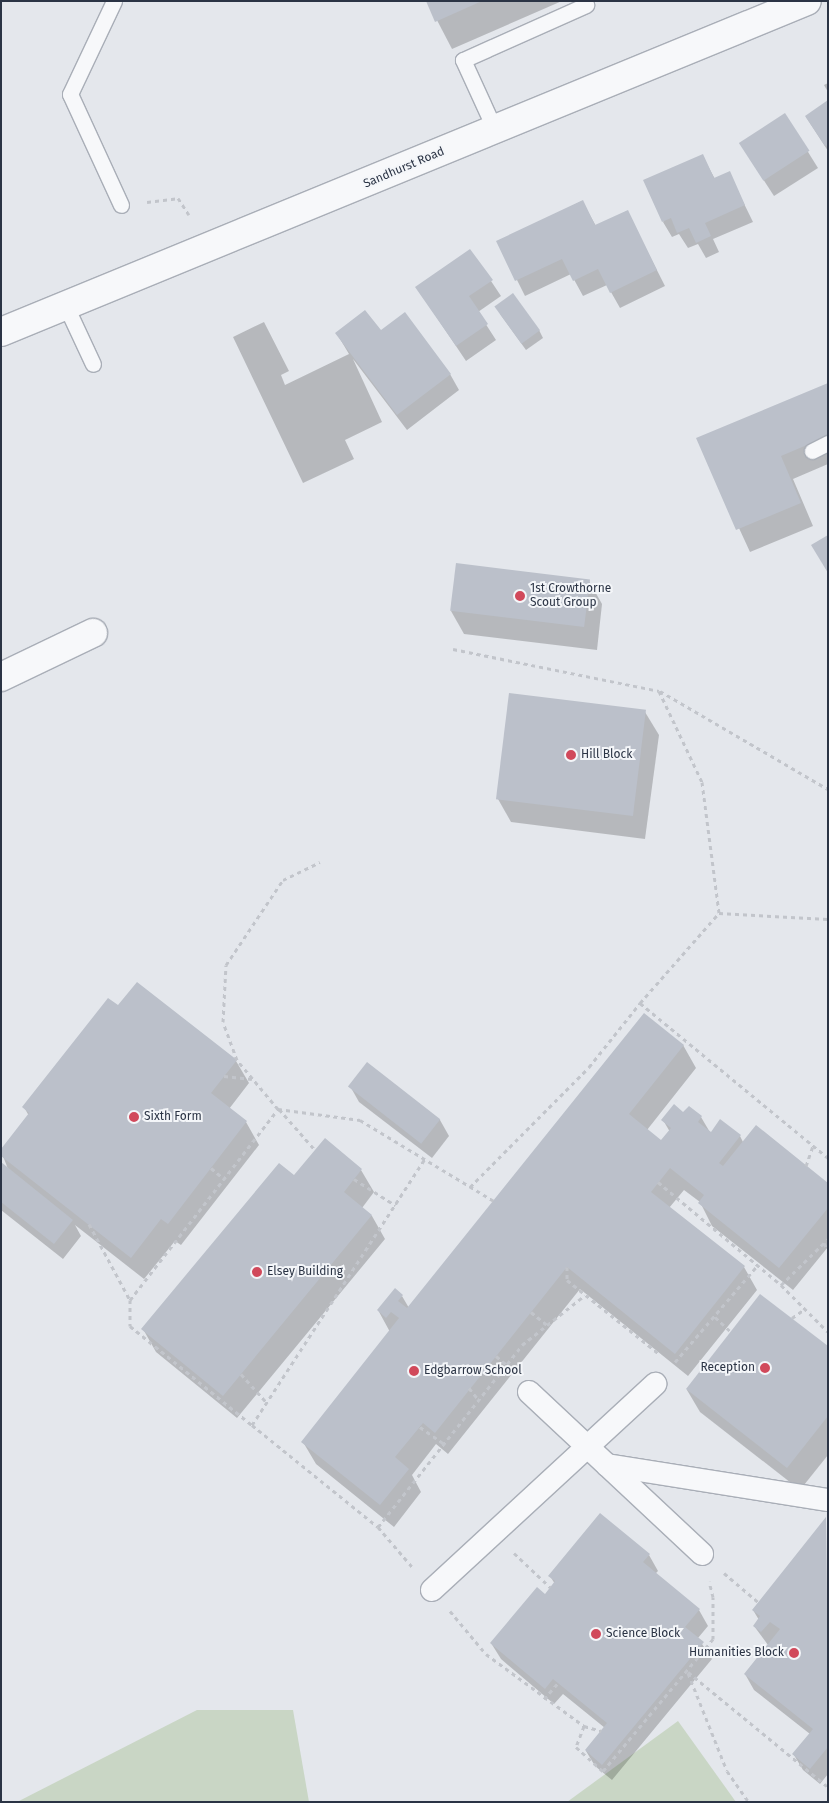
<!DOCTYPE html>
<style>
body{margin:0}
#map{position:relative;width:829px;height:1803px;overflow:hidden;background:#e4e7ec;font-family:"Fira Sans",sans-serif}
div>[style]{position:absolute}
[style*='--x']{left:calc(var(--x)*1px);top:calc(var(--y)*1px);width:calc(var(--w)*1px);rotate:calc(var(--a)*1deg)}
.green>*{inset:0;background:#c9d6c5}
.shadow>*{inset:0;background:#0003}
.building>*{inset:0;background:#bbc0ca;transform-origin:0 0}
.path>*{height:3px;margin-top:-1.5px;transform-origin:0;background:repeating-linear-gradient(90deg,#c2c5cb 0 4px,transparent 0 8px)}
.roads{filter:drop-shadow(1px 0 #a9aeb7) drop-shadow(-1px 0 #a9aeb7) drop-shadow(0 1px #a9aeb7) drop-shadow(0 -1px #a9aeb7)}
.service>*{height:15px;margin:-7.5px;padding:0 7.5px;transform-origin:7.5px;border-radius:7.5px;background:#f7f8fa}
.pedestrian>*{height:22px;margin:-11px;padding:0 11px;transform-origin:11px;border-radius:11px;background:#f7f8fa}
.minor>*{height:28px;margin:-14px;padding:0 14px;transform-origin:14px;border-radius:14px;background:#f7f8fa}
.tertiary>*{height:28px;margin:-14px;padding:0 14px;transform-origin:14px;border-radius:14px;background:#f7f8fa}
.dots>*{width:14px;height:14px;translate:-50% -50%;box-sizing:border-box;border:2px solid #f4f6f9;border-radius:50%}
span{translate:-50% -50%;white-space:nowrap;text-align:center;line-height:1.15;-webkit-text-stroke:4px #f4f6f9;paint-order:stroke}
.street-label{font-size:12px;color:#2b3445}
.poi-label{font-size:12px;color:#2b3445}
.left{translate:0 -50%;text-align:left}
.right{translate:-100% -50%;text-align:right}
.frame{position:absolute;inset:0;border:2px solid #2b3445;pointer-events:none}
</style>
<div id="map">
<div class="green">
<div style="clip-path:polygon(197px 1710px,293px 1710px,309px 1802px,17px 1802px)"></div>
<div style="clip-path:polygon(678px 1721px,736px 1802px,567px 1802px)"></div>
</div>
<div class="shadow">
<div style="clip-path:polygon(427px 1px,562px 1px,452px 49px)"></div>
<div style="clip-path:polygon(828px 83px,828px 92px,824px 85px)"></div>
<div style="clip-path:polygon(828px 102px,828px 151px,806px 117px)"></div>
<div style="clip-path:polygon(785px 115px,818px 168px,774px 196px,750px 159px)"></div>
<div style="clip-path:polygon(702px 155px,715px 179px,729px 173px,753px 222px,713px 239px,719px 252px,706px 258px,698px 244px,688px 248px,679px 234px,672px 237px,663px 222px)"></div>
<div style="clip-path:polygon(582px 201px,596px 226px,627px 211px,665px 286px,620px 308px,607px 285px,583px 296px,571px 274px,525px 296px,498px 242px)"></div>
<div style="clip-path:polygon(491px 281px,501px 296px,478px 312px,496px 340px,466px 361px,417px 288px)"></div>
<div style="clip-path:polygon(500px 314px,539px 330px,543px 338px,526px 350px)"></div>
<div style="clip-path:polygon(264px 322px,289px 371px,281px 375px,285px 385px,349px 354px,337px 334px,380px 332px,450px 374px,459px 390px,407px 430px,353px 359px,382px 422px,345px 440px,354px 459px,303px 483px,233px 337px)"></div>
<div style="clip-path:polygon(828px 384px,828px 464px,793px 479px,813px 526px,750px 552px,698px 439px)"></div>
<div style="clip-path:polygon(589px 581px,602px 604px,597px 650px,464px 634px,451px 611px)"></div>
<div style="clip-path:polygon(645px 712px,659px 735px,645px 839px,511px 822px,498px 799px)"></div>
<div style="clip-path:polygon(118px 1007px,236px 1061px,249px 1083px,229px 1109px,246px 1122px,259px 1145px,181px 1245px,175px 1241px,144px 1279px,75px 1225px,81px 1236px,63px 1259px,1px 1210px,1px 1163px,8px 1169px,1px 1151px,29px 1116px,24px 1107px)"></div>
<div style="clip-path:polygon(683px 1045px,696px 1068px,647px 1130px,662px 1142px,670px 1132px,663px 1120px,684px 1114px,689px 1107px,701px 1117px,711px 1134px,740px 1136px,743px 1142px,828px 1184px,828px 1247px,793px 1290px,712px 1226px,700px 1202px,684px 1190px,669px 1208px,744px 1267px,757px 1290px,688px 1376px,580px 1289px,448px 1454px,436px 1444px,412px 1475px,421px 1492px,394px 1527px,316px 1464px,303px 1442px,390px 1332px,378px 1310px,402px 1296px,409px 1308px)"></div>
<div style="clip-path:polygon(350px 1086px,440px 1120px,449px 1136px,432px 1158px,359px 1102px)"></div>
<div style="clip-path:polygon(361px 1170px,374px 1192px,362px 1208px,372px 1216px,385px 1239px,237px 1418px,156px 1352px,143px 1329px,294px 1177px)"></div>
<div style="clip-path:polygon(828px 1348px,828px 1455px,800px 1490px,700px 1412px,687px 1390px)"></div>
<div style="clip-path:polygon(826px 1518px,828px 1774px,820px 1784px,803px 1770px,794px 1755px,810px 1734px,754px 1690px,745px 1674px,768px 1645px,754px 1626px,759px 1620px,753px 1610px)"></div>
<div style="clip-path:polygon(649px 1555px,658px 1571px,655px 1574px,699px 1610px,708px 1626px,698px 1638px,712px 1659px,612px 1780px,595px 1766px,586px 1751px,605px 1728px,563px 1694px,554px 1704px,501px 1659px,491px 1643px,545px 1595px,555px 1584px,550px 1576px)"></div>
</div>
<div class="building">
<div style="clip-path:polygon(426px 1px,482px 1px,435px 22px)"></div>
<div style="clip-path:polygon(828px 100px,828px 145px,825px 146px,805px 116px)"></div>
<div style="left:785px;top:113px;width:45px;height:55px;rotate:57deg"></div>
<div style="clip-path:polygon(703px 154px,714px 178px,730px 171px,745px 205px,705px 223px,711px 236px,696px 243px,689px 228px,677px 233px,671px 218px,662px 222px,643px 180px)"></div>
<div style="clip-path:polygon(583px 200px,595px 225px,628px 210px,657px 270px,610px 293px,598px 269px,573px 281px,562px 259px,515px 281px,496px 241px)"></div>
<div style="clip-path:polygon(470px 249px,493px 280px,469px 296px,488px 324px,456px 346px,415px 287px)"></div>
<div style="left:513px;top:293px;width:46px;height:23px;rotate:54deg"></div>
<div style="clip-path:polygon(365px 310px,381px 330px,405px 312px,451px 374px,397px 415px,335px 333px)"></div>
<div style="clip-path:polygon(828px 383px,828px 436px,781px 456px,801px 503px,736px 530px,696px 438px)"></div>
<div style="clip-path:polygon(828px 535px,828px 573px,811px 545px)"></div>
<div style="left:456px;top:563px;width:135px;height:48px;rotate:7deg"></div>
<div style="left:509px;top:693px;width:138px;height:107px;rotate:7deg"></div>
<div style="clip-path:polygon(137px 982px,237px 1060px,211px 1093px,247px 1121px,168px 1224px,161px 1219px,131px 1258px,1px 1156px,1px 1149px,29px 1113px,22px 1107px,108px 998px,118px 1005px)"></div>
<div style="clip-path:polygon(644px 1013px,684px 1045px,629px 1114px,661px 1140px,671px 1128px,661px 1120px,674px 1104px,683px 1112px,689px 1106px,702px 1116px,698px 1122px,711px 1132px,720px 1119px,741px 1135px,719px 1163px,723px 1166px,756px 1125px,828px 1183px,828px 1208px,779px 1268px,698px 1203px,704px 1195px,670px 1168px,651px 1192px,745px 1266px,675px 1354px,567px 1267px,435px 1433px,423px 1423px,395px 1457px,409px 1469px,380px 1505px,301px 1442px,399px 1318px,391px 1312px,386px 1318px,377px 1310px,395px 1288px,403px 1295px,398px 1301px,407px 1308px)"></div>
<div style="left:367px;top:1062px;width:93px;height:31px;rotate:38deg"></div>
<div style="clip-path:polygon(325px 1138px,362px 1169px,344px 1192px,372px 1215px,223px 1396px,141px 1329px,279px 1163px,294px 1175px)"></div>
<div style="clip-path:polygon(1px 1162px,73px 1220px,54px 1244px,1px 1202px)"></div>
<div style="clip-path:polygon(760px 1294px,828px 1346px,828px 1416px,787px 1468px,686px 1389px)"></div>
<div style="clip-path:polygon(600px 1513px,650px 1554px,643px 1562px,700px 1609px,685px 1627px,704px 1642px,602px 1765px,585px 1750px,607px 1723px,553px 1679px,545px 1689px,490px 1643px,537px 1587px,545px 1594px,555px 1581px,548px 1576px)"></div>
<div style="clip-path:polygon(826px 1517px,828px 1747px,810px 1769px,792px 1754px,813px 1729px,744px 1674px,780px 1629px,770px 1622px,761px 1632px,753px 1626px,760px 1616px,752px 1610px)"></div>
</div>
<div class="path">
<div style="--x:147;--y:202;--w:31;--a:-7"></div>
<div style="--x:178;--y:198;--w:20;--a:57"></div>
<div style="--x:453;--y:649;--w:210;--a:11.5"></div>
<div style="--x:659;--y:691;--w:101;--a:64.7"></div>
<div style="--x:702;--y:782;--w:132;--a:82.6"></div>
<div style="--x:660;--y:691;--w:194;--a:30.3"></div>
<div style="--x:640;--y:1003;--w:120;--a:-48.7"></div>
<div style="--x:719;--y:913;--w:109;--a:3.2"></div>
<div style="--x:224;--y:1076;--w:28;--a:6"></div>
<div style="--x:278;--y:1109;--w:83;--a:7.6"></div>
<div style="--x:360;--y:1120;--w:157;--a:31.2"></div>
<div style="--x:279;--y:1109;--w:55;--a:48.7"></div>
<div style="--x:806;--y:1166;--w:21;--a:-71"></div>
<div style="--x:211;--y:1168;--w:17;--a:40"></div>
<div style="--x:354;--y:1179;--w:49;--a:32.4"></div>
<div style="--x:658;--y:1182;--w:160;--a:39.9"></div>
<div style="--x:781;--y:1285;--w:66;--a:-44.4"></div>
<div style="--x:470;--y:1187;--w:169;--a:-45.2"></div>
<div style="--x:589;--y:1067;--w:82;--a:-51.4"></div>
<div style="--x:640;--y:1003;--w:244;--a:39.5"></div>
<div style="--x:89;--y:1224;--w:86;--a:61.7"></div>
<div style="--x:130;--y:1300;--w:242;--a:-52.2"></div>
<div style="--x:278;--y:1109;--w:64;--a:-129.9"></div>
<div style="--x:237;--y:1060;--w:40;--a:-110.2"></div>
<div style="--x:223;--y:1022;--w:57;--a:-87"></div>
<div style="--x:226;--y:965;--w:102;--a:-56.2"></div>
<div style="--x:283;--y:880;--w:41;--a:-25.9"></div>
<div style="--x:824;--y:1243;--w:8;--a:60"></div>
<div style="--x:567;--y:1267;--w:13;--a:90"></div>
<div style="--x:567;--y:1280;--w:118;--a:38.8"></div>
<div style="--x:781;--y:1285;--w:66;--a:45"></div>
<div style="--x:130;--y:1300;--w:26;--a:90"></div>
<div style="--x:130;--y:1326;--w:157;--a:39.1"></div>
<div style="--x:252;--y:1425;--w:317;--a:-57"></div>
<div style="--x:531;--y:1312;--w:21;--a:39"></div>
<div style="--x:715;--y:1317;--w:22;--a:43"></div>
<div style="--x:792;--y:1318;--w:16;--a:-35"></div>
<div style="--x:496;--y:1356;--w:14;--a:39"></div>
<div style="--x:675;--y:1362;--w:126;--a:-49.5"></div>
<div style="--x:241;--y:1374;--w:39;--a:48"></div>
<div style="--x:469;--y:1388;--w:14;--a:51"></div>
<div style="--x:252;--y:1425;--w:162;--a:39"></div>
<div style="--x:378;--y:1527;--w:232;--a:-51.6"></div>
<div style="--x:522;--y:1345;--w:80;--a:-38.4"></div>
<div style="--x:420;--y:1427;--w:29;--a:35"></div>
<div style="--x:378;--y:1527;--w:55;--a:49.4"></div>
<div style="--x:514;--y:1553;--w:50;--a:43.4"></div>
<div style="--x:724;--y:1573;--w:45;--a:40.5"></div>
<div style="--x:450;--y:1611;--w:56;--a:50.1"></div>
<div style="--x:486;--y:1654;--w:122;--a:36.3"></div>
<div style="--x:584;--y:1726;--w:22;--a:111"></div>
<div style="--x:576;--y:1747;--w:36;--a:42"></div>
<div style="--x:603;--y:1771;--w:172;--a:-50.2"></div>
<div style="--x:713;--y:1639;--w:42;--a:-90"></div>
<div style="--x:713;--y:1597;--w:16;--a:-104"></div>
<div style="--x:688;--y:1672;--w:181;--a:39.4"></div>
<div style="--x:688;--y:1673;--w:105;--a:68.3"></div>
<div style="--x:727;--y:1771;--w:38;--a:55"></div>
<div style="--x:544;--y:1699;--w:21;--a:-49"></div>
<div style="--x:584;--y:1726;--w:18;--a:16"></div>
</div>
<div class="roads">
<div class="service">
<div style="--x:114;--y:1;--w:103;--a:115.3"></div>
<div style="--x:70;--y:94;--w:122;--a:65.3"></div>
<div style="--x:495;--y:130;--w:77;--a:-114.6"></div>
<div style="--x:463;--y:60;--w:135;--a:-24.1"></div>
<div style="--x:65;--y:304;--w:66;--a:65"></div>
<div style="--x:812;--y:451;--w:18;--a:-27"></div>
</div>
<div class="pedestrian">
<div style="--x:529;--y:1392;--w:237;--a:43.1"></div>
<div style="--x:607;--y:1465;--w:224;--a:9"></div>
<div style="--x:432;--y:1590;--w:304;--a:-42.7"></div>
</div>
<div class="minor">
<div style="--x:1;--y:677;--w:102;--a:-25.6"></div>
</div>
<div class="tertiary">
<div style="--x:1;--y:332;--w:871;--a:-22.33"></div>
</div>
</div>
<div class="dots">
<div style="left:520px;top:596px;background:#d1495b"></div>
<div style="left:571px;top:755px;background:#d1495b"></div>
<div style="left:134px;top:1117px;background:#d1495b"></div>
<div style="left:257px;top:1272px;background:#d1495b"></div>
<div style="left:765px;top:1368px;background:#d1495b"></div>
<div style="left:414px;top:1371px;background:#d1495b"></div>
<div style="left:596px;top:1634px;background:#d1495b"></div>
<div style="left:794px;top:1653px;background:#d1495b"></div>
</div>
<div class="street-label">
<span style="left:404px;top:168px;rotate:-23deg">Sandhurst Road</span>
</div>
<div class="poi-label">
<span class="left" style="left:530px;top:596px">1st Crowthorne<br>Scout Group</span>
<span class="left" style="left:581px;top:755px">Hill Block</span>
<span class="left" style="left:144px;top:1117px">Sixth Form</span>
<span class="left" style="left:267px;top:1272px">Elsey Building</span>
<span class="right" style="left:755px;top:1368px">Reception</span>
<span class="left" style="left:424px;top:1371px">Edgbarrow School</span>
<span class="left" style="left:606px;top:1634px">Science Block</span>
<span class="right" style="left:784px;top:1653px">Humanities Block</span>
</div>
<div class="frame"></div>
</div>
